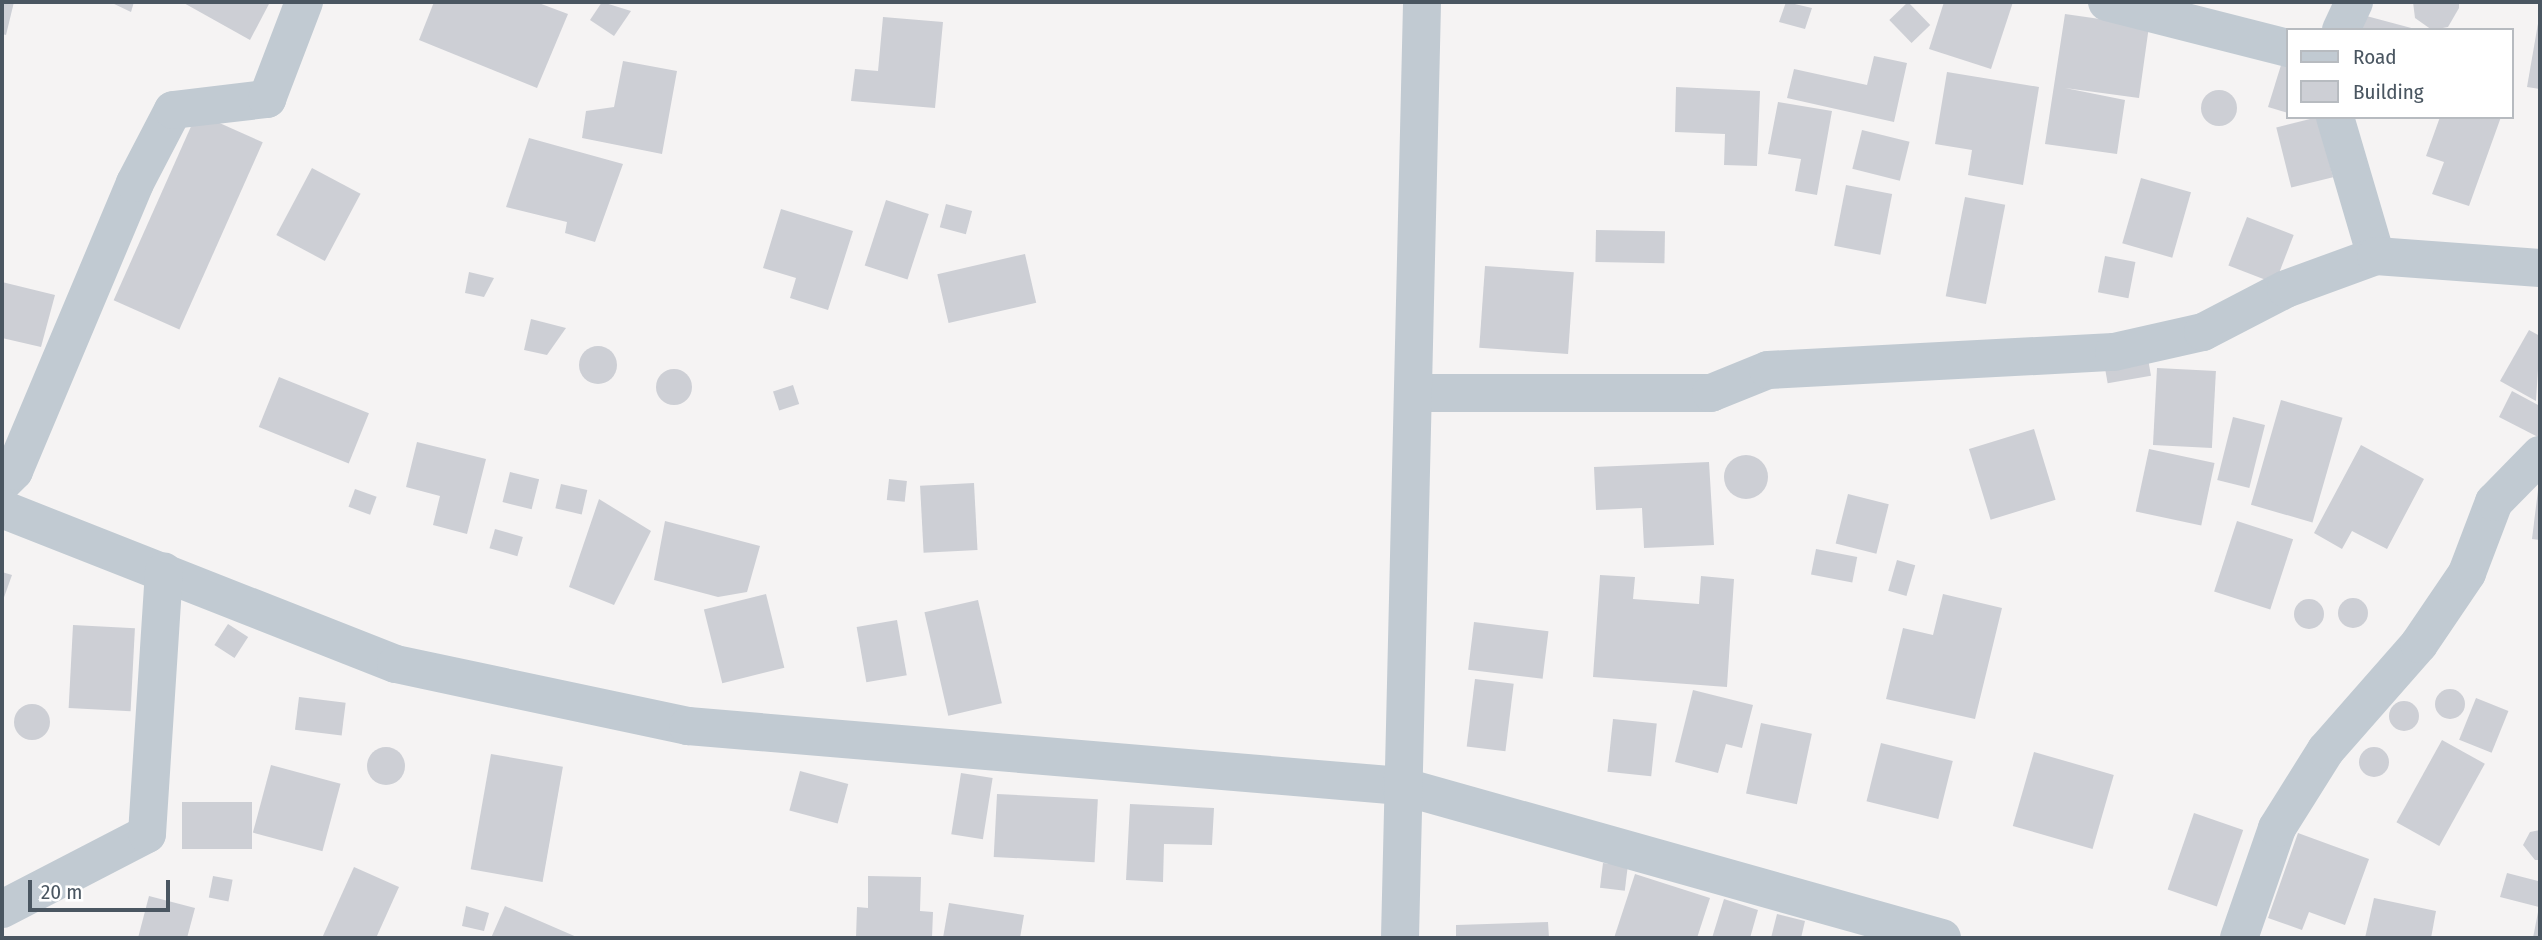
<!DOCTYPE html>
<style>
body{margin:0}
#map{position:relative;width:2542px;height:940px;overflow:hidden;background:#f5f3f3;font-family:"Fira Sans Condensed",sans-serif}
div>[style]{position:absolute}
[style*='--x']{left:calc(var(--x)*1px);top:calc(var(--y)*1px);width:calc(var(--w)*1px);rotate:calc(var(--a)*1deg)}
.building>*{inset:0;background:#cdcfd5;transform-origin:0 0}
.round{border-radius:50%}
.minor>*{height:38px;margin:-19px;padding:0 19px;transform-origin:19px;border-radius:19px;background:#c1cad2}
span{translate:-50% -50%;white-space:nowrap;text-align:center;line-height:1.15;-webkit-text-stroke:5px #fff;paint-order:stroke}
.frame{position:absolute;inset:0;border:4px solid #4a5661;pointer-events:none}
.legend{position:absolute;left:2286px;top:28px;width:228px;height:91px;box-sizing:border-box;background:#fff;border:2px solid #b7bbc0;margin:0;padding:9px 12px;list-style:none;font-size:21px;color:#4a5661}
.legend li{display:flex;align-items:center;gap:14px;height:35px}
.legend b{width:35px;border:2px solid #b7bbc0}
.scale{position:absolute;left:28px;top:880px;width:142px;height:32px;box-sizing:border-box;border:4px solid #4a5661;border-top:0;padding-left:9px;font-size:21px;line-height:24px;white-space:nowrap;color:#4a5661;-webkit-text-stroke:5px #fff;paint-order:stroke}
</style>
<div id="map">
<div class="building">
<div style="clip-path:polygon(2px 2px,14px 2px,6px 35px,2px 34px)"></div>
<div style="clip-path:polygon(110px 2px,134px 2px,131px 12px)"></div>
<div style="clip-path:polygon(182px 2px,270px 2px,250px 40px)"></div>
<div style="clip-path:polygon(434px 2px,536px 2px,568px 14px,537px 88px,419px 40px)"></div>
<div style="clip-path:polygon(602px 2px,631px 11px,614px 36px,590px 20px)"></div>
<div style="clip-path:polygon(1786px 2px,1812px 8px,1805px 29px,1779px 22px)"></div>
<div style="left:1908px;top:2px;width:32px;height:26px;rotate:46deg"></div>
<div style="clip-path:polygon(1944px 2px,2013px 2px,1991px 69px,1929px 49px)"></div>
<div style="clip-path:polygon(2413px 2px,2459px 2px,2459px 8px,2448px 27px,2432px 30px,2415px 18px)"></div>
<div style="clip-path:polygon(2540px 12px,2540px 89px,2527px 87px)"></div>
<div style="clip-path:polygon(2065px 14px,2149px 26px,2139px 98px,2065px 88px,2125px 100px,2117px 154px,2045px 144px)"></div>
<div style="clip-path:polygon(2359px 14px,2415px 29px,2414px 30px,2355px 30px)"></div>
<div style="clip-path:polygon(883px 17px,943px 22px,935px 108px,851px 101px,855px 69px,878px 71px)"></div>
<div style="clip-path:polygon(1874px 56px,1907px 63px,1894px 122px,1787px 98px,1794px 69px,1867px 85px)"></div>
<div style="clip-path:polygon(623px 61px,677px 71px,662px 154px,582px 138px,586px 111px,614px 107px)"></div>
<div style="clip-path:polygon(2282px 62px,2288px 65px,2288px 113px,2268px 107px)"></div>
<div style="clip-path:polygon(1947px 72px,2039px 87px,2023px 185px,1968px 175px,1972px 150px,1935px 144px)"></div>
<div style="clip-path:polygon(1676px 87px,1760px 91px,1757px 166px,1724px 165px,1725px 134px,1675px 132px)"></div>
<div class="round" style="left:2201px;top:90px;width:36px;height:36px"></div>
<div style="clip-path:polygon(1778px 102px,1832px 111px,1817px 195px,1795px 191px,1801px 159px,1768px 154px)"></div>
<div style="left:197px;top:113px;width:72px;height:205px;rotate:24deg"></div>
<div style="left:2318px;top:117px;width:62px;height:43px;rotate:76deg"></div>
<div style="clip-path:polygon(2440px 117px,2501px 117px,2469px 206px,2432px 194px,2444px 162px,2426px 156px)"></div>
<div style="left:1862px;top:130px;width:49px;height:40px;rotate:14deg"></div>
<div style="clip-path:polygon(529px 138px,623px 164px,595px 242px,565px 233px,567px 222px,506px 207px)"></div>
<div style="left:312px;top:168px;width:55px;height:76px;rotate:28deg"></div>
<div style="left:2141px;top:178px;width:52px;height:68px;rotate:16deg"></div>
<div style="left:1846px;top:185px;width:47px;height:62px;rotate:11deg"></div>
<div style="left:1965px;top:197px;width:41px;height:101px;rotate:11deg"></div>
<div style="left:886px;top:200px;width:45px;height:69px;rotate:18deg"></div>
<div style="left:946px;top:204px;width:27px;height:24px;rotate:15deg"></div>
<div style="clip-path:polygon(781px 209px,853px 231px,828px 310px,790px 298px,796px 278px,763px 268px)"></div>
<div style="left:2247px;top:217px;width:50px;height:52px;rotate:21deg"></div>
<div style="left:1596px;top:230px;width:69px;height:32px;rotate:1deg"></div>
<div style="left:1025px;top:254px;width:50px;height:90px;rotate:77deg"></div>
<div style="left:2105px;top:256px;width:31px;height:37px;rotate:11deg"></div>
<div style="left:1485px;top:266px;width:89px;height:82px;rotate:4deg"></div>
<div style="clip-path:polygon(469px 272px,494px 278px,484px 297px,465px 293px)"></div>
<div style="clip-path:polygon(2px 282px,55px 295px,41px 347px,2px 338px)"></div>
<div style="clip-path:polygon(531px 319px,566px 328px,547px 355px,524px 350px)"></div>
<div style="clip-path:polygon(2529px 330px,2540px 336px,2536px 401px,2500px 381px)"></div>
<div class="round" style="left:579px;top:346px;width:38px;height:38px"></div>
<div style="left:2147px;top:353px;width:23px;height:44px;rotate:80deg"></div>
<div style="left:2157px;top:368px;width:59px;height:77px;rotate:3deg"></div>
<div class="round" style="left:656px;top:369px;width:36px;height:36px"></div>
<div style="left:279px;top:377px;width:97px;height:54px;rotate:22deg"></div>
<div style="left:793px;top:385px;width:20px;height:21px;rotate:72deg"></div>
<div style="clip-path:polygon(2512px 391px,2540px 406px,2538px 437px,2499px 417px)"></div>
<div style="left:2281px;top:400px;width:64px;height:109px;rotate:16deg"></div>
<div style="left:2233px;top:417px;width:33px;height:65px;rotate:14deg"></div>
<div style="left:2034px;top:429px;width:74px;height:68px;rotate:73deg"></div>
<div style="clip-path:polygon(417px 442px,486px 459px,467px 534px,433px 525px,440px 496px,406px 487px)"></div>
<div style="clip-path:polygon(2361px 445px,2424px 479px,2387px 549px,2352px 531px,2342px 549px,2314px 533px)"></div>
<div style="left:2149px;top:449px;width:67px;height:64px;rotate:12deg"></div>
<div class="round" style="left:1724px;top:455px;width:44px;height:44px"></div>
<div style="clip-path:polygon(1709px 462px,1714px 545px,1644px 548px,1642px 508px,1596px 510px,1594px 467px)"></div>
<div style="left:510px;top:472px;width:30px;height:31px;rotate:14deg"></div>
<div style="clip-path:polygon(2540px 474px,2540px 540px,2532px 539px)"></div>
<div style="left:889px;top:479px;width:18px;height:21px;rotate:6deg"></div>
<div style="left:974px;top:483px;width:67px;height:54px;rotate:87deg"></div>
<div style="left:561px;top:484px;width:27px;height:25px;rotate:13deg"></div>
<div style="left:355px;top:489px;width:23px;height:19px;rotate:20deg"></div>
<div style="left:1848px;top:494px;width:42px;height:51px;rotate:14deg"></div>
<div style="clip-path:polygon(599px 499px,651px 531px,614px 605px,569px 587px)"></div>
<div style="clip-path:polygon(665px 521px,760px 546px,747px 592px,718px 597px,654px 580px)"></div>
<div style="left:2237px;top:521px;width:59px;height:74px;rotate:18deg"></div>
<div style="left:495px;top:529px;width:29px;height:20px;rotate:16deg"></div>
<div style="left:1816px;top:549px;width:42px;height:26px;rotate:11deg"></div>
<div style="left:1897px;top:560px;width:19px;height:32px;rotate:16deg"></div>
<div style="clip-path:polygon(2px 572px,12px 575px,2px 603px)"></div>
<div style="clip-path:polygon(1600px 575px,1635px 577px,1633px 599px,1699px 604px,1701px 576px,1734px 579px,1727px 687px,1593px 677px)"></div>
<div style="left:766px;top:594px;width:76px;height:64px;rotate:76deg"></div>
<div style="clip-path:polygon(1943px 594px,2002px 608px,1975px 719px,1886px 699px,1903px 628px,1933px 635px)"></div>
<div class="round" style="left:2338px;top:598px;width:30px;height:30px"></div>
<div class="round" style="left:2294px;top:599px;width:30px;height:30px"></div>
<div style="left:978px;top:600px;width:106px;height:55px;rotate:77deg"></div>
<div style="left:897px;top:620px;width:56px;height:41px;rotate:80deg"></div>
<div style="left:1474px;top:622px;width:75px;height:48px;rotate:7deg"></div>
<div style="left:228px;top:624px;width:24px;height:25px;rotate:33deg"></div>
<div style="left:73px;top:625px;width:62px;height:83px;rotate:3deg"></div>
<div style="left:1475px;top:679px;width:39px;height:68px;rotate:7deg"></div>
<div class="round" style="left:2435px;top:689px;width:30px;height:30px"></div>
<div style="clip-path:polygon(1693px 690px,1753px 705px,1742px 748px,1726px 744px,1718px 773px,1675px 762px)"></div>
<div style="left:299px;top:697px;width:47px;height:33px;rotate:7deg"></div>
<div style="left:2476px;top:698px;width:35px;height:45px;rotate:22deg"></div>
<div class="round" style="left:2389px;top:701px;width:30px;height:30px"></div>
<div class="round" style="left:14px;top:704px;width:36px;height:36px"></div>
<div style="left:1613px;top:719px;width:44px;height:53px;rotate:6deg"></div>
<div style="left:1761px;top:723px;width:52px;height:72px;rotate:12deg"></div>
<div style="left:2442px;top:740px;width:49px;height:94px;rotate:29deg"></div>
<div style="left:1881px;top:743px;width:74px;height:60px;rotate:14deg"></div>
<div class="round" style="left:367px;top:747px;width:38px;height:38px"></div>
<div class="round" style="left:2359px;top:747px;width:30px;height:30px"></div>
<div style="left:2034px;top:752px;width:83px;height:77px;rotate:16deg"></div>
<div style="left:491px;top:754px;width:73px;height:117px;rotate:10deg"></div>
<div style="left:271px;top:765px;width:72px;height:70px;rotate:15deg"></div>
<div style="left:800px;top:771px;width:50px;height:41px;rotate:15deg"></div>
<div style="left:961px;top:773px;width:32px;height:62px;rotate:9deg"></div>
<div style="left:997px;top:794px;width:101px;height:63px;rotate:3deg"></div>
<div style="left:182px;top:802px;width:70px;height:47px"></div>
<div style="clip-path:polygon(1130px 804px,1214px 808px,1212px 845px,1164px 844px,1163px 882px,1126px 880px)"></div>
<div style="left:2194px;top:813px;width:52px;height:81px;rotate:19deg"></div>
<div style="clip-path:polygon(2540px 830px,2540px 860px,2535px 860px,2523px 845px,2530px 832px)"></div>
<div style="clip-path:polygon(2298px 833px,2369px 859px,2345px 925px,2309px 912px,2302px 930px,2268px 918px)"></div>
<div style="left:1603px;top:863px;width:25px;height:25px;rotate:7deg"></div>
<div style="clip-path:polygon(354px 867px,399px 887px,376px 938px,322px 938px)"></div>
<div style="clip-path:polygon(2507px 873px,2538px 881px,2539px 907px,2500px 897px)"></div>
<div style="clip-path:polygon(1635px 874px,1710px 898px,1697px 938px,1614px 938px)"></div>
<div style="left:213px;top:876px;width:20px;height:22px;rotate:11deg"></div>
<div style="clip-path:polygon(868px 876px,921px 877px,920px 911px,933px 912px,932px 938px,856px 938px,857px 907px,868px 908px)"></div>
<div style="clip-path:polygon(149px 896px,195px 908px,187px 938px,138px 938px)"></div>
<div style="clip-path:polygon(2374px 898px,2436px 911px,2431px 938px,2365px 938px)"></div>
<div style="clip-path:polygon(1724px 899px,1758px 910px,1750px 938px,1712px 938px)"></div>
<div style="clip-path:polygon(949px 903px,1024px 915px,1020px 938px,943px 938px)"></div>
<div style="clip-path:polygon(466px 906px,489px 913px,484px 931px,462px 926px)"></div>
<div style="clip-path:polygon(505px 906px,579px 938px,491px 938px)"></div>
<div style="clip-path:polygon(2539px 907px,2540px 938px,2533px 938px)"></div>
<div style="clip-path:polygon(1777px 914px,1805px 921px,1801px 938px,1771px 938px)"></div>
<div style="clip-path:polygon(1548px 922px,1549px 938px,1456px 938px,1456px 925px)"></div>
</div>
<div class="minor">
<div style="--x:2107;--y:2;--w:187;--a:14.3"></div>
<div style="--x:2341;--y:30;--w:31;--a:-65"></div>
<div style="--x:2335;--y:117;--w:145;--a:73.6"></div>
<div style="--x:1414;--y:393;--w:297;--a:0"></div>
<div style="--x:1711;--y:393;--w:61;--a:-22"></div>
<div style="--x:1768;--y:370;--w:346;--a:-3"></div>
<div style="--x:2114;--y:352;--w:91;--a:-12.7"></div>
<div style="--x:2203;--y:332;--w:93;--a:-27.4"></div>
<div style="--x:2286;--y:289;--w:96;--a:-20.1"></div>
<div style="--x:2376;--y:256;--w:164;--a:4.2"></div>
<div style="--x:2;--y:483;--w:17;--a:-45"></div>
<div style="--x:14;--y:471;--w:312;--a:-67.2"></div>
<div style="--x:135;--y:183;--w:82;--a:-62.5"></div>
<div style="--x:173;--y:110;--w:95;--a:-6.7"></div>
<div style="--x:267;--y:99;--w:104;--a:-69.1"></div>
<div style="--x:2;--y:509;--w:423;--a:21.5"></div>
<div style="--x:396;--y:664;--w:299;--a:12"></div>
<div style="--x:688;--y:726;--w:716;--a:4.81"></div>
<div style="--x:1401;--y:786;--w:562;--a:15.69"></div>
<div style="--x:2;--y:909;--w:163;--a:-27.3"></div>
<div style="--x:147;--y:834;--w:263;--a:-86.3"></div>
<div style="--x:1400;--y:938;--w:936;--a:-88.65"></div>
<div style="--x:2239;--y:938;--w:116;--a:-70.9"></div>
<div style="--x:2277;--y:828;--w:92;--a:-57.9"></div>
<div style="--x:2326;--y:750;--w:141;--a:-48.7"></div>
<div style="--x:2419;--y:644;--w:86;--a:-55.9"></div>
<div style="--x:2467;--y:573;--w:76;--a:-69.2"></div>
<div style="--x:2494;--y:502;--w:66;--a:-45.6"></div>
</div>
<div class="frame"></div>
<ul class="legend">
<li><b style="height:9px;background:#c1cad2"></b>Road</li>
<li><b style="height:19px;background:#cdcfd5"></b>Building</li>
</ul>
<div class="scale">20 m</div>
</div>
